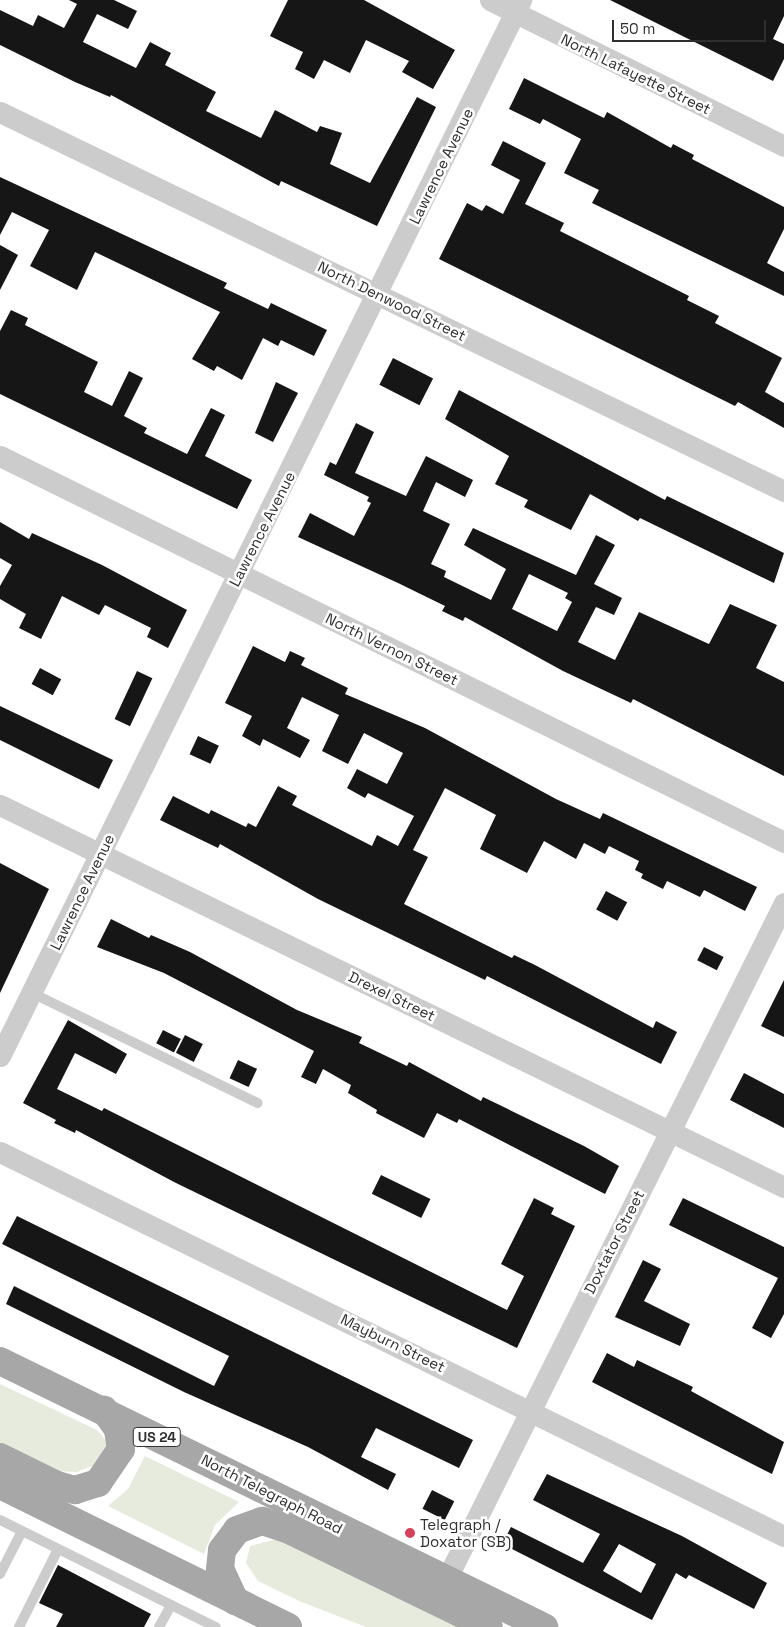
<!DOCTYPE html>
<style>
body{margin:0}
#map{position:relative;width:784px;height:1627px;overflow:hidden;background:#fff;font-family:"Space Grotesk",sans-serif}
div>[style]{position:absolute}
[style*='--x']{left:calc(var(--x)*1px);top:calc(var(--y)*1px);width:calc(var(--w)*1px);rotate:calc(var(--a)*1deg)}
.green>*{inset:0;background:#e6ebde}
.building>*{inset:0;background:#161616;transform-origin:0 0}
.lane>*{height:10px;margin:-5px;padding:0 5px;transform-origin:5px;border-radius:5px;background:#ccc}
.street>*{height:21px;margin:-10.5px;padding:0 10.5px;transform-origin:10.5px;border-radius:10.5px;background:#ccc}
.primary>*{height:28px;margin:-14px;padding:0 14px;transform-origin:14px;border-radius:14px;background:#a7a7a7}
.dots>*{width:14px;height:14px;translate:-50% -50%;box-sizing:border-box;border:2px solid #fff;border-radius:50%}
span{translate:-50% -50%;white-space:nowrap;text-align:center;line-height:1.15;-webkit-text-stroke:5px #fff;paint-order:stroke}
.shield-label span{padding:1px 4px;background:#fff;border:1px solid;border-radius:4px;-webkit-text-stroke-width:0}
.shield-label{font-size:14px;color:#2f2f2f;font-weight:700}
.street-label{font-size:15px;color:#2f2f2f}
.poi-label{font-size:15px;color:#2f2f2f}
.left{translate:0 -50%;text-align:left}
.scale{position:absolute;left:612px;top:20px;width:154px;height:22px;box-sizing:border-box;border:2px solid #2f2f2f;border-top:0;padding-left:6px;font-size:15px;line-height:18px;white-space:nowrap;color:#2f2f2f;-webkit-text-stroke:4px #fff;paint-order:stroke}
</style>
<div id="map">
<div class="green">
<div style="clip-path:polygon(0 1384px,97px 1430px,108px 1443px,102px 1462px,77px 1472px,57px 1471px,0 1445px)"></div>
<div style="clip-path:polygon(145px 1456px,239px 1502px,215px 1525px,204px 1554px,108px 1506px,128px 1489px)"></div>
<div style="clip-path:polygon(277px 1539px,471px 1627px,366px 1627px,299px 1601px,258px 1581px,246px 1563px,250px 1546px)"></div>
</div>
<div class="building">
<div style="clip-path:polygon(69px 0,114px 0,137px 11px,128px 29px,97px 14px,83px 42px,136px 68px,150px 42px,171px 53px,165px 65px,216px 92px,206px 111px,261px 138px,275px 110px,317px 132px,320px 126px,342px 133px,330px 164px,370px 183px,417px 97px,436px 107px,377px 226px,281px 181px,279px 186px,111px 95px,110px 97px,75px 82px,0 45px,0 10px,33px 26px,38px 15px,64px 28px,77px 4px)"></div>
<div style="clip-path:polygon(288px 0,364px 0,455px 50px,433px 89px,402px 72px,409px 61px,366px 40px,350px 73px,324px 60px,314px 79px,295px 69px,303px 52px,270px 36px)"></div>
<div style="clip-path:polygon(610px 0,784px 0,784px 16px,773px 39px,784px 44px,784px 59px,773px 81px)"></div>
<div style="clip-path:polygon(524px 78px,604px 118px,607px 112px,671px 148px,673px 144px,694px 155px,692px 159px,784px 207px,784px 229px,767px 263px,784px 272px,784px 296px,592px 203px,599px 190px,564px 173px,581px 139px,543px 119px,540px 124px,509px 109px)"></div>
<div style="clip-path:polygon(503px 141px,546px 163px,525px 204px,564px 223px,560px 231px,689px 296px,687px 300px,719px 316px,715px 323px,782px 358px,765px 392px,784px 403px,784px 428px,738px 402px,735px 406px,439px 259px,467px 203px,482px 211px,486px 205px,503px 214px,520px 180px,491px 165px)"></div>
<div style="clip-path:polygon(0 177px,227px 283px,224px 288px,268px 309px,271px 303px,327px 330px,314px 356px,281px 340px,278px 346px,263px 338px,242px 380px,217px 366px,214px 371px,192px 359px,220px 312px,95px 252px,77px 290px,30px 266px,49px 230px,12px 212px,0 235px)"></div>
<div style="clip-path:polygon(0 245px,18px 255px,0 290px)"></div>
<div style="clip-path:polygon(11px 310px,28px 318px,25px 325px,98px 362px,84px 392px,112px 406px,129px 371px,143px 378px,124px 416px,147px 428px,144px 433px,187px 454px,211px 408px,225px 415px,205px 456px,252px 480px,237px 509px,0 394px,0 331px)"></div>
<div style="left:393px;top:358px;width:45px;height:30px;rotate:27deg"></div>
<div style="clip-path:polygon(276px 382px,298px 393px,273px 442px,255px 433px)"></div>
<div style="clip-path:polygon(459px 390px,665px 500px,667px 496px,784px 553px,774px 583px,640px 518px,638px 521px,590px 494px,571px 530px,524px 507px,528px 500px,495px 484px,509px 456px,445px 419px)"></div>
<div style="clip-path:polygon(evenodd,356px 423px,374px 432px,355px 473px,406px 496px,426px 456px,473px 480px,465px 497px,436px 482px,423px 511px,450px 524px,431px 564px,446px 571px,444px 577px,491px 600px,506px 569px,464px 545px,473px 528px,576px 575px,596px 535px,615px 545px,594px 584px,622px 598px,614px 615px,596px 607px,578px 642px,615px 660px,639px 612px,709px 644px,730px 604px,777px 625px,756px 668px,784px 682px,784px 776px,633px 699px,631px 703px,563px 671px,465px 617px,463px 621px,442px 611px,445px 606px,398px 583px,298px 537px,310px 513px,354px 536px,371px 503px,367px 501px,369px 497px,324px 475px,330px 462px,336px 465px,356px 423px,529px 574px,568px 593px,565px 598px,572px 602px,557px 631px,512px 609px,529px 574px)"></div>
<div style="clip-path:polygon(0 522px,29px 539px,32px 533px,102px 565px,187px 610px,168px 648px,147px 637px,151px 628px,105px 605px,99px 615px,62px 596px,41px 639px,19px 628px,26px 614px,0 599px,0 586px,12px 565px,0 558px)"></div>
<div style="clip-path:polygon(253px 646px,285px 662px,290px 651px,305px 658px,301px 665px,348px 688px,345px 694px,425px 728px,556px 799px,600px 819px,603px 813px,757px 887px,745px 911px,704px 890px,700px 897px,667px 881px,663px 889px,641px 878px,643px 874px,635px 870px,639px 861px,609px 846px,605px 854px,584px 843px,576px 859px,544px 841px,527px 873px,480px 849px,496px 815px,445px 788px,413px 850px,428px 857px,404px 904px,512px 958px,514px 955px,535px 965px,653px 1028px,656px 1021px,677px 1032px,661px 1064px,487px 976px,485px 980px,318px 899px,220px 844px,218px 848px,160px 820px,173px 796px,209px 814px,211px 810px,246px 827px,248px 823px,256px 827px,278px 786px,297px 796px,292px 805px,372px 846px,377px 835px,398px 846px,414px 816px,368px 793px,365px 798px,347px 788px,357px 769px,387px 784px,403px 753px,364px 733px,348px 764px,322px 751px,339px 715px,302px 697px,287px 728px,310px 740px,300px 758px,263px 739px,260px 746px,242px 736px,252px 716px,225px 703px)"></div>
<div style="left:40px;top:668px;width:24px;height:18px;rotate:28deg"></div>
<div style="left:137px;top:671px;width:17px;height:53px;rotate:25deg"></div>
<div style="clip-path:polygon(0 706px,113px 760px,99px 789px,0 740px)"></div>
<div style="left:198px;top:736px;width:23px;height:20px;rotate:25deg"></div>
<div style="clip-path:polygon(0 863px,49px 889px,0 993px)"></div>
<div style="left:606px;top:891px;width:24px;height:21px;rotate:28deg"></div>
<div style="clip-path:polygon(111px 919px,149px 938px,151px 935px,190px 952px,297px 1010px,362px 1037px,359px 1043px,407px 1066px,409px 1062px,481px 1101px,483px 1097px,584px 1146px,619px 1166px,605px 1194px,459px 1119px,457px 1123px,437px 1113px,424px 1138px,376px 1113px,377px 1110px,348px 1093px,351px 1085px,323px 1069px,316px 1084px,301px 1077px,314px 1051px,164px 973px,97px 947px)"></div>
<div style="left:704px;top:947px;width:22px;height:15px;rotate:27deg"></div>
<div style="clip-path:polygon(784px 980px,784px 1037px,761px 1026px)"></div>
<div style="clip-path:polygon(68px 1020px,127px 1054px,116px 1074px,75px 1053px,57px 1089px,102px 1111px,104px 1108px,507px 1310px,524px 1276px,501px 1264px,534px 1198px,554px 1208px,551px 1214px,575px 1226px,517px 1348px,176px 1183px,76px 1130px,75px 1133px,54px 1123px,56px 1120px,23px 1103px)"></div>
<div style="left:163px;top:1030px;width:20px;height:15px;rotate:27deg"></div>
<div style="left:185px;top:1035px;width:20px;height:20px;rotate:27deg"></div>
<div style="left:238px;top:1060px;width:21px;height:20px;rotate:25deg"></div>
<div style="clip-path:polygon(744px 1073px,784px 1094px,784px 1128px,730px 1100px)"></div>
<div style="left:381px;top:1175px;width:55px;height:21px;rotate:26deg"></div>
<div style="clip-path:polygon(683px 1198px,784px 1247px,784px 1314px,771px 1338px,752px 1328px,778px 1278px,669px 1225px)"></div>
<div style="clip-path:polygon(17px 1216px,473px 1440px,459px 1468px,376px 1428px,361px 1457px,396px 1474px,388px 1490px,308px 1447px,184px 1392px,6px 1304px,14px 1286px,214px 1386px,229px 1356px,2px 1244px)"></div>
<div style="clip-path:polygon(643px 1260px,661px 1269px,644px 1301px,690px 1324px,680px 1346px,615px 1317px)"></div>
<div style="clip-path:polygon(607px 1353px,634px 1367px,637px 1360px,693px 1387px,691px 1391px,784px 1442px,772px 1474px,592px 1382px)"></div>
<div style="clip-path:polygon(evenodd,547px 1474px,682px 1536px,767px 1583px,754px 1609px,689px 1575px,686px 1579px,676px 1573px,652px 1620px,502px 1544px,511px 1527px,583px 1563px,600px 1534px,533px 1500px,547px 1474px,619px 1544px,656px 1564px,641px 1593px,603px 1571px,619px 1544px)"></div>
<div style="left:432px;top:1490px;width:25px;height:21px;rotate:27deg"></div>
<div style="clip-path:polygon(58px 1565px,151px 1614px,144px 1627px,56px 1627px,63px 1614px,39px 1603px)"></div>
</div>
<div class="lane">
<div style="--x:32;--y:993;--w:251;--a:26"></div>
<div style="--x:0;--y:1520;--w:241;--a:26.4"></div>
<div style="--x:0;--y:1574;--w:48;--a:-62.9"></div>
<div style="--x:19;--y:1627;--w:87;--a:-63.4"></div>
<div style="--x:159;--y:1627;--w:25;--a:-61"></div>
</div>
<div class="street">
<div style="--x:490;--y:0;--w:328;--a:26.4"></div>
<div style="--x:0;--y:112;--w:871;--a:25.8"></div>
<div style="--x:0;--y:456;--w:874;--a:26.21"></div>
<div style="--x:0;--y:805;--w:872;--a:25.98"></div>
<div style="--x:0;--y:1056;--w:1178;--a:-63.74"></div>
<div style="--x:0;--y:1152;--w:873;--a:26.1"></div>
<div style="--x:445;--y:1582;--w:759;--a:-63.47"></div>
</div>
<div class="primary">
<div style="--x:0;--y:1361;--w:606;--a:26.06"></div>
<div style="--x:0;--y:1457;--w:64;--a:26.2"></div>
<div style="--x:57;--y:1485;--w:19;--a:16"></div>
<div style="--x:75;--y:1490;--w:24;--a:-17"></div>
<div style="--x:98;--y:1483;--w:41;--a:-55.9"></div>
<div style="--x:121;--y:1449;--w:20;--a:-99"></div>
<div style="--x:118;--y:1429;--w:24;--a:-126"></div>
<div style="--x:0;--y:1485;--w:321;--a:26.2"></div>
<div style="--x:235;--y:1601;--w:35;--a:-115"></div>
<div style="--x:220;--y:1569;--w:19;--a:-84"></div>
<div style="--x:222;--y:1550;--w:25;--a:-53"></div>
<div style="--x:237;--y:1530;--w:27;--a:-20"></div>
<div style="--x:262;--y:1521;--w:28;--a:18"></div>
<div style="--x:289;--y:1530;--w:222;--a:25.9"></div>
</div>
<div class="dots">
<div style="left:410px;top:1533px;background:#d6425c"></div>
</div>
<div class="shield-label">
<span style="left:157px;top:1437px">US 24</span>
</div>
<div class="street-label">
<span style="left:636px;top:74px;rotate:26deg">North Lafayette Street</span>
<span style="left:441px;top:166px;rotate:-64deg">Lawrence Avenue</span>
<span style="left:392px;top:301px;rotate:26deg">North Denwood Street</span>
<span style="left:262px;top:529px;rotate:-63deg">Lawrence Avenue</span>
<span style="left:392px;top:649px;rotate:26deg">North Vernon Street</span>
<span style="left:82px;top:892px;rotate:-64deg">Lawrence Avenue</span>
<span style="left:392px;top:996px;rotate:26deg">Drexel Street</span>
<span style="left:614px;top:1242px;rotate:-63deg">Doxtator Street</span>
<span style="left:393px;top:1343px;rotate:26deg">Mayburn Street</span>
<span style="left:272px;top:1494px;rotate:27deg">North Telegraph Road</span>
</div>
<div class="poi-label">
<span class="left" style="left:420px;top:1533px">Telegraph /<br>Doxator (SB)</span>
</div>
<div class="scale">50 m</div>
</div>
